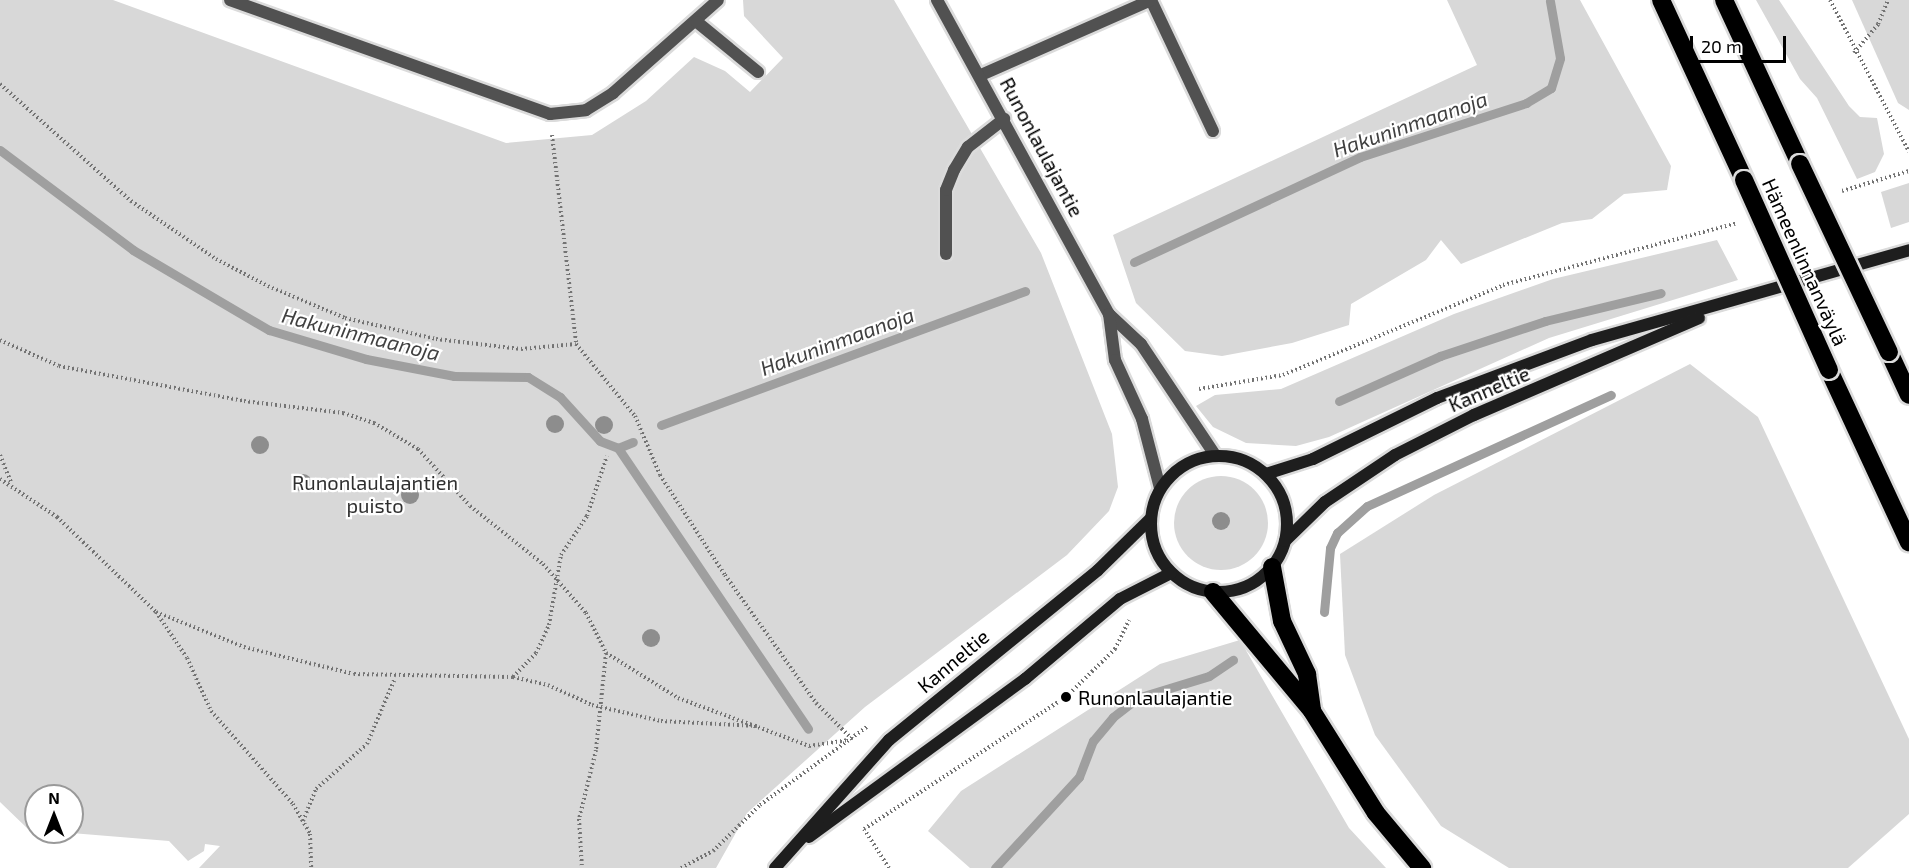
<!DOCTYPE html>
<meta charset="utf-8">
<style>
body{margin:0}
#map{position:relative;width:1909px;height:868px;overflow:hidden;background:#fff;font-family:"Exo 2",sans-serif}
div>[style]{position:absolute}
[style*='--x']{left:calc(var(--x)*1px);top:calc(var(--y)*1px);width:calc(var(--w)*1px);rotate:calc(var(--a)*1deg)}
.green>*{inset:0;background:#d8d8d8}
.round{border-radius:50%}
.stream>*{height:9px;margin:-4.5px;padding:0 4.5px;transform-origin:4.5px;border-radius:4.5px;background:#9f9f9f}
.path>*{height:4px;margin-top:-2px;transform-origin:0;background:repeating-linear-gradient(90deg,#737373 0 1.5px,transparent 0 4.5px)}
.roads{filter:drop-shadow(2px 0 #dbdbdb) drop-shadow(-2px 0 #dbdbdb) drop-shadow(0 2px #dbdbdb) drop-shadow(0 -2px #dbdbdb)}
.lane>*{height:12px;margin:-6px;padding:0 6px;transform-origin:6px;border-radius:6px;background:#515151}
.street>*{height:12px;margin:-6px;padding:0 6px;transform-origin:6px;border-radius:6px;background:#515151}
.secondary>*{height:12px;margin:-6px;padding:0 6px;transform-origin:6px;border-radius:6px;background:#1e1e1e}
.secondary>.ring{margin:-6px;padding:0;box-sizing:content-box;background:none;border:12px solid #1e1e1e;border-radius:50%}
.highway>*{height:18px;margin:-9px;padding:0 9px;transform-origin:9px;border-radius:9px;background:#000}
.bridges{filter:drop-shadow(2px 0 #dbdbdb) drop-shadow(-2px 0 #dbdbdb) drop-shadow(0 2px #dbdbdb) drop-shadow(0 -2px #dbdbdb)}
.highway-bridge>*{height:18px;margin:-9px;padding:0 9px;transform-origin:9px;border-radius:9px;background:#000}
.trees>*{width:18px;height:18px;margin:-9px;border-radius:50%;background:#8d8d8d}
.dots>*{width:16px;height:16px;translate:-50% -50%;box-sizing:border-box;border:3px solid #fff;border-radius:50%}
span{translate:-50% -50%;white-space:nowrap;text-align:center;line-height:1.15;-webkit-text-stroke:4.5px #fff;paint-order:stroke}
.street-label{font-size:20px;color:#000}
.park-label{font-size:20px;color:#2f2f2f}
.poi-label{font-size:20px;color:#000}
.left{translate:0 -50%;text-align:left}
.water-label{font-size:21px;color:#404040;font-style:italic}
.north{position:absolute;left:24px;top:784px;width:60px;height:60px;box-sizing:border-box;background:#fff;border:2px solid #999;border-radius:50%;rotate:0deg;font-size:16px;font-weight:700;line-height:24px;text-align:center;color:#000}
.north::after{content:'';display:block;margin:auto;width:21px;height:27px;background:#000;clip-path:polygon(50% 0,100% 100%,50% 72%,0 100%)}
.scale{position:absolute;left:1690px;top:36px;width:96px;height:27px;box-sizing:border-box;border:3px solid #000;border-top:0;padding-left:8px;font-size:18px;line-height:21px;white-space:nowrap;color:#000;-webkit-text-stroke:4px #fff;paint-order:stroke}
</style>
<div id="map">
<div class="green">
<div style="clip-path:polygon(0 0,113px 0,506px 143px,592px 135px,646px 101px,694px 57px,725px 71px,750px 92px,783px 58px,744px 16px,743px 0,894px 0,1041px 253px,1112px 434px,1118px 487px,1109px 511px,1067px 555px,865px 707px,747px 813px,716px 868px,199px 868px,220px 846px,205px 844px,204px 851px,188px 861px,169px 841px,59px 832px,72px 832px,72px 796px,36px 796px,36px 830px,28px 829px,0 802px)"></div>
<div style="clip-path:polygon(1447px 0,1580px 0,1671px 166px,1667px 190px,1624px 194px,1592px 219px,1562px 223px,1461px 264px,1441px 240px,1426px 260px,1351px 304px,1349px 325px,1292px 343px,1222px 356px,1185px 351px,1136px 303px,1113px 235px,1477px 65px)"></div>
<div style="clip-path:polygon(1756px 0,1779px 0,1849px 106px,1860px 117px,1877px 118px,1884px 154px,1875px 172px,1857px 179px,1817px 98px,1800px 79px)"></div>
<div style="clip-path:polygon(1852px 0,1909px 0,1909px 110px,1898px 103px)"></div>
<div style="clip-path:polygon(1909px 183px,1909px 222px,1891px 228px,1881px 192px)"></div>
<div style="clip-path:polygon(1717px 240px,1738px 280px,1549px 338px,1329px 437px,1296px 446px,1246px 443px,1213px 427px,1196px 406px,1215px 395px,1281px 389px,1454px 314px,1553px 279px)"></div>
<div style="clip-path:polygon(1690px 364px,1758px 417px,1909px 739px,1909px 814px,1848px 868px,1509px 868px,1441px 826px,1375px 735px,1345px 655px,1340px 554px,1434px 495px)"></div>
<div class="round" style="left:1174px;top:476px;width:94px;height:94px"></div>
<div style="clip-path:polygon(1240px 640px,1349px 828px,1386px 868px,970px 868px,928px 831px,961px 791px,1160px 664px)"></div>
</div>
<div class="stream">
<div style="--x:0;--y:150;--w:166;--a:36.9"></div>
<div style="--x:133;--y:250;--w:158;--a:30.5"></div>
<div style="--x:269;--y:330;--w:101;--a:16.6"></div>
<div style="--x:366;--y:359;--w:90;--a:10.9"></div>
<div style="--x:454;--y:376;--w:74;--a:0.8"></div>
<div style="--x:528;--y:377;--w:38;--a:32"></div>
<div style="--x:560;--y:397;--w:59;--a:47.7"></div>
<div style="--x:600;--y:441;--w:19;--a:21"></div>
<div style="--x:618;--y:448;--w:16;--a:-22"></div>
<div style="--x:1134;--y:262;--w:249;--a:-24.9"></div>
<div style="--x:1360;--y:157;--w:175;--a:-18"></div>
<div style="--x:1526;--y:103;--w:29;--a:-31"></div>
<div style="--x:1551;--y:88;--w:31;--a:-73"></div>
<div style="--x:1560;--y:58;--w:58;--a:-100"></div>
<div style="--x:1339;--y:401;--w:111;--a:-24"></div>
<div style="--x:1440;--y:356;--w:111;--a:-18.4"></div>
<div style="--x:1545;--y:321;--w:119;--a:-13.6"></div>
<div style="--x:661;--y:425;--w:388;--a:-20.2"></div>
<div style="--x:618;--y:448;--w:339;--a:55.9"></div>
<div style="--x:1324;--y:612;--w:64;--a:-84.6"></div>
<div style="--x:1330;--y:548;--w:17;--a:-65"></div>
<div style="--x:1337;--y:533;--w:40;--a:-42"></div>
<div style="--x:1367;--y:506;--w:268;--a:-24.5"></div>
<div style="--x:995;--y:868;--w:124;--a:-47.3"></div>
<div style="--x:1079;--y:777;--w:39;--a:-69"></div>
<div style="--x:1093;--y:741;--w:31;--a:-50"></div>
<div style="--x:1113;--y:717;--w:31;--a:-38"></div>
<div style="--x:1137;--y:698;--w:75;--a:-17"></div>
<div style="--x:1209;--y:676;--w:29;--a:-34"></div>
</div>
<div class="path">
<div style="--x:1830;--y:0;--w:171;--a:62.5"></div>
<div style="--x:1854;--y:53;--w:38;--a:-50"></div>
<div style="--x:1878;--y:24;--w:26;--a:-67"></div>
<div style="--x:0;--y:84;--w:176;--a:41.8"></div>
<div style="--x:131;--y:201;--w:103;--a:34.3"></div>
<div style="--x:216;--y:259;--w:59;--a:27.4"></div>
<div style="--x:268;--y:286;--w:83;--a:22.6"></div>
<div style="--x:345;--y:318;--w:93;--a:13"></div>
<div style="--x:436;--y:339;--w:86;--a:6.7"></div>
<div style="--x:521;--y:349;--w:55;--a:-5.2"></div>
<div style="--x:552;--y:135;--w:210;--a:83.4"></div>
<div style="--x:576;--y:344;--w:93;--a:50.7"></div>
<div style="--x:635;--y:416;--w:64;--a:67"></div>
<div style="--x:660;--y:475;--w:119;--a:57"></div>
<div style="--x:725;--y:575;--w:157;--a:54.6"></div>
<div style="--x:816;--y:703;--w:52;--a:45"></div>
<div style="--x:1842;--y:191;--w:70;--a:-16.6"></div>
<div style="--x:0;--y:340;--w:64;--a:23.8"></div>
<div style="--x:59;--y:366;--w:188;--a:10.7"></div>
<div style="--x:244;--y:401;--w:100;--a:6.9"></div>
<div style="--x:343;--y:413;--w:33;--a:18"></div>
<div style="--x:374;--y:423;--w:51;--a:30.6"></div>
<div style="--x:418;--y:449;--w:77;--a:47.6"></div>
<div style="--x:470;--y:506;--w:93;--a:38.5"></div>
<div style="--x:543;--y:564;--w:65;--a:48.7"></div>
<div style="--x:586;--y:613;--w:45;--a:63.4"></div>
<div style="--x:606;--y:653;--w:98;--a:95.9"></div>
<div style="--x:596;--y:750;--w:71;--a:103.8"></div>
<div style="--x:579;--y:819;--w:49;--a:86.5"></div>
<div style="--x:1199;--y:389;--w:85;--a:-9.5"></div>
<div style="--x:1283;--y:375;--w:238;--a:-22.2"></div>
<div style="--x:1503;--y:285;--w:242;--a:-14.8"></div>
<div style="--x:0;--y:455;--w:31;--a:68"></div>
<div style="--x:0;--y:479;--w:69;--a:33.7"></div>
<div style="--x:57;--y:517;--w:137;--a:43.8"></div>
<div style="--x:156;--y:612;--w:55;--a:56"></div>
<div style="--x:187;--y:658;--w:58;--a:65.6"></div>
<div style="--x:211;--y:711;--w:124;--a:48.6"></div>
<div style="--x:293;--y:804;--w:34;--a:60"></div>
<div style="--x:310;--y:834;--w:34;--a:88"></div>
<div style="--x:156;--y:612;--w:95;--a:21.7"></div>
<div style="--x:244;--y:647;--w:113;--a:13.8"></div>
<div style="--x:354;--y:674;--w:159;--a:1.1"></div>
<div style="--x:513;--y:677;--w:36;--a:13"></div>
<div style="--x:548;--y:685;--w:48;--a:24.4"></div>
<div style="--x:592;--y:705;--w:71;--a:13.1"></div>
<div style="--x:661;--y:721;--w:96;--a:3"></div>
<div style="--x:606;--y:653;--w:85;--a:32"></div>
<div style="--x:678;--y:698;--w:140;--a:20.1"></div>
<div style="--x:809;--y:746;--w:40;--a:-8.5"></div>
<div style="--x:513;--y:677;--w:33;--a:-46"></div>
<div style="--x:536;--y:653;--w:31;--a:-65"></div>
<div style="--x:549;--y:625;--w:71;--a:-80.3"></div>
<div style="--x:561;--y:555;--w:47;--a:-56.3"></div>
<div style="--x:587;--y:516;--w:63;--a:-71.6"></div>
<div style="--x:303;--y:821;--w:35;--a:-68"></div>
<div style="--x:316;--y:789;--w:68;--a:-41.4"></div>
<div style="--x:367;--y:744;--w:72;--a:-67"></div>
<div style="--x:681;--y:868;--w:36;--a:-28"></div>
<div style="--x:713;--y:851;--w:66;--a:-44.4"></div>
<div style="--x:760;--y:805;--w:134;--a:-36.2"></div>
<div style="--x:889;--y:868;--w:46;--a:-122.7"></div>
<div style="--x:864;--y:829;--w:241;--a:-33.2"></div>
<div style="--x:1066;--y:697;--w:69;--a:-44.4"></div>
<div style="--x:1115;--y:649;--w:32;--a:-64"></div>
</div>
<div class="roads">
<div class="lane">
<div style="--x:230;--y:0;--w:340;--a:19.6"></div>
<div style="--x:550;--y:114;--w:36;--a:-6"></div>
<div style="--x:586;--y:110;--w:32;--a:-32"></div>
<div style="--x:613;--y:93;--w:140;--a:-41.5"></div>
<div style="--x:1151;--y:0;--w:145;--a:64.7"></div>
<div style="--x:697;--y:22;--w:79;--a:39.3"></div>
<div style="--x:981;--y:75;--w:186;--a:-23.8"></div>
<div style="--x:946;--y:254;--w:64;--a:-90"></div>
<div style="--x:946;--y:190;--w:22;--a:-68"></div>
<div style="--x:954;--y:170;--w:27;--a:-59"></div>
<div style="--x:968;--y:147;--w:46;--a:-37.9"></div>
</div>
<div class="street">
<div style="--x:937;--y:0;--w:358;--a:61.3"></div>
<div style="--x:1109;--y:314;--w:44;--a:43.2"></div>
<div style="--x:1141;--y:344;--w:133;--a:56.3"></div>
<div style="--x:1109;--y:314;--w:46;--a:82.6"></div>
<div style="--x:1115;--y:360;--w:65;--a:65.4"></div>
<div style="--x:1142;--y:419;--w:71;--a:75.4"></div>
</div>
<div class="secondary">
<div class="ring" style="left:1151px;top:456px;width:124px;height:124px"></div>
<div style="--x:1266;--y:474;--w:49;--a:-17.7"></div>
<div style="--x:1313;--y:459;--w:138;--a:-26.2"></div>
<div style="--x:1437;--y:398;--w:165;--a:-20.5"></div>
<div style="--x:1592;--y:340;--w:330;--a:-15.8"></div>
<div style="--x:1285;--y:541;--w:56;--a:-44.3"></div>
<div style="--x:1325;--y:502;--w:84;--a:-33.9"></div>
<div style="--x:1395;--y:455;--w:89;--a:-26.9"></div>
<div style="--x:1474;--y:415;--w:245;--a:-23.3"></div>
<div style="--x:809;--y:837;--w:268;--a:-36.2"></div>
<div style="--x:1025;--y:679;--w:124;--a:-40.1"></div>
<div style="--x:1120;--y:599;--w:57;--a:-27"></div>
<div style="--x:775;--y:868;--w:171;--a:-48.3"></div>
<div style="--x:889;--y:740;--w:269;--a:-39.1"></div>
<div style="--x:1098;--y:570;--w:73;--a:-44.4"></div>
</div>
<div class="highway">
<div style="--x:1661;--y:0;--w:198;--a:65.2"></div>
<div style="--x:1724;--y:0;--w:181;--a:65.1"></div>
<div style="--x:1889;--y:352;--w:47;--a:65.1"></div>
<div style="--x:1829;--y:370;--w:190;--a:65.1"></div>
<div style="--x:1272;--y:567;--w:55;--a:79.5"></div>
<div style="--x:1282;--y:621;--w:59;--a:64.7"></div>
<div style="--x:1307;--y:674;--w:37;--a:82"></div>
<div style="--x:1213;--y:592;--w:155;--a:50.2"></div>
<div style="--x:1312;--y:711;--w:120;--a:57.9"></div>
<div style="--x:1376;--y:813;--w:72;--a:50.1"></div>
</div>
</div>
<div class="bridges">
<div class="highway-bridge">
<div style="--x:1800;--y:164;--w:208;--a:64.7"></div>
<div style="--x:1744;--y:180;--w:208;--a:65.9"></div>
</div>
</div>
<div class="trees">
<div style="left:555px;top:424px"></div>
<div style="left:604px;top:425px"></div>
<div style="left:260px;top:445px"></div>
<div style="left:303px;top:483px"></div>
<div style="left:410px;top:495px"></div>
<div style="left:1221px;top:521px"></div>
<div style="left:651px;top:638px"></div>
</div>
<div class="dots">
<div style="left:1066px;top:697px;background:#000"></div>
</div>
<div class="street-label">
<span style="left:1042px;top:147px;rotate:62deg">Runonlaulajantie</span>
<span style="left:1805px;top:262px;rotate:66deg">Hämeenlinnanväylä</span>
<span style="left:1489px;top:389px;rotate:-23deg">Kanneltie</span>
<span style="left:953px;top:661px;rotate:-40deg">Kanneltie</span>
</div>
<div class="park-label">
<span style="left:375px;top:494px">Runonlaulajantien<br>puisto</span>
</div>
<div class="poi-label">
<span class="left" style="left:1078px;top:697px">Runonlaulajantie</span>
</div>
<div class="water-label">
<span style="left:1410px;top:124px;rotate:-19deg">Hakuninmaanoja</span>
<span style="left:361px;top:334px;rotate:14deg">Hakuninmaanoja</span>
<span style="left:837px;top:341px;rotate:-20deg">Hakuninmaanoja</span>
</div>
<div class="north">N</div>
<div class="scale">20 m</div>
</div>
